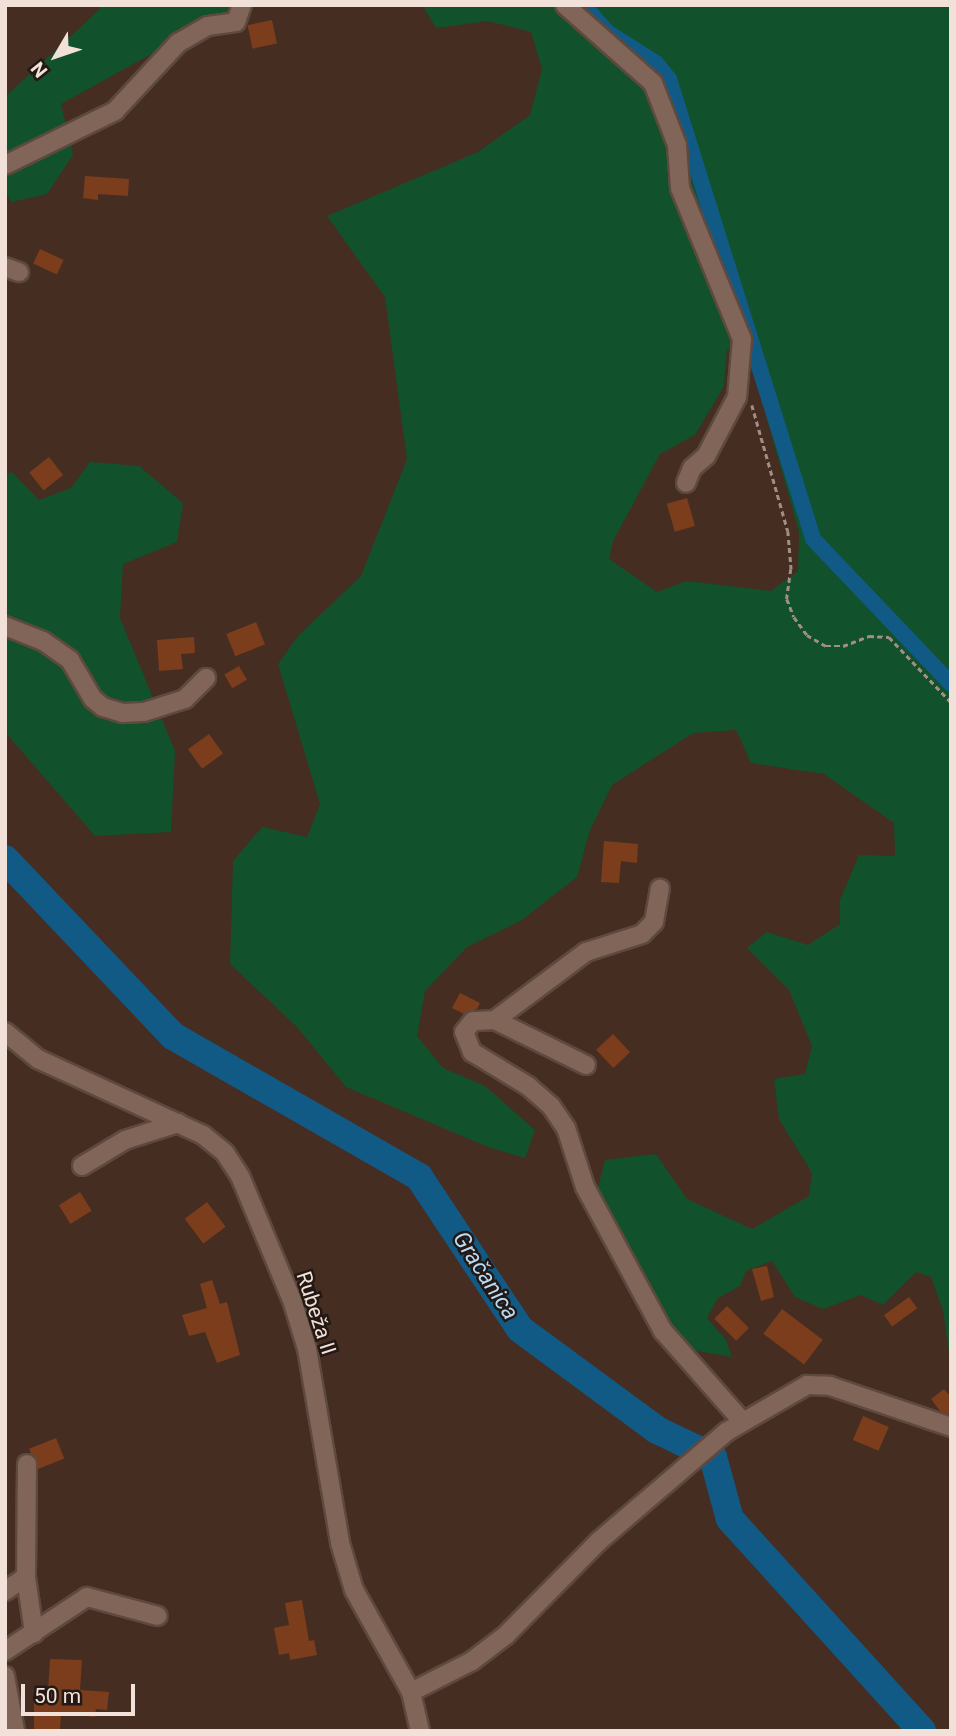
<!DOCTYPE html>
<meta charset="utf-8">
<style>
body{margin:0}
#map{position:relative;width:956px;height:1736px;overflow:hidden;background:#452d21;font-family:Roboto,sans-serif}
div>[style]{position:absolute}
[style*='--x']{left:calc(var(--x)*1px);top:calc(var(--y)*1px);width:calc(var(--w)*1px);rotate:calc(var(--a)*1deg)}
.green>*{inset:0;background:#11512c}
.canal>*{height:16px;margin:-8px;padding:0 8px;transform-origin:8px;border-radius:8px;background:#125a86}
.river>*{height:28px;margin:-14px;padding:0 14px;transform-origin:14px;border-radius:14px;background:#125a86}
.building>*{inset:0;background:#7c3d1d;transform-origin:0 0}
.path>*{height:2.5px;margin-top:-1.25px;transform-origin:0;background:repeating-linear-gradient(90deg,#a28e84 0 5px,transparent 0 8.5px)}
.roads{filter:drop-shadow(2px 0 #5e493f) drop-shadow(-2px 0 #5e493f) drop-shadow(0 2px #5e493f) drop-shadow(0 -2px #5e493f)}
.minor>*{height:18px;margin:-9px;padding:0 9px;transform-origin:9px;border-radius:9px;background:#816558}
span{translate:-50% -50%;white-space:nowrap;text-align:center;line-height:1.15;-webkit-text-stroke:5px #231813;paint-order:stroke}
.street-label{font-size:21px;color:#f1e1d9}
.water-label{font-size:23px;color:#b9daf5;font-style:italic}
.frame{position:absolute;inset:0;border:7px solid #f1e1d9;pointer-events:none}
.north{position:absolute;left:21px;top:21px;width:70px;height:70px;-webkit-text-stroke:5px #231813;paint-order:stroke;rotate:231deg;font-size:19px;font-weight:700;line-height:28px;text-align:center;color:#f1e1d9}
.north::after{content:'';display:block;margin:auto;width:24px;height:32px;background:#f1e1d9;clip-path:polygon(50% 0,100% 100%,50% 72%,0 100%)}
.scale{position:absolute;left:21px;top:1684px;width:114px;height:32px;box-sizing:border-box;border:4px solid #f1e1d9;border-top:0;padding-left:9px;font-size:21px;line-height:24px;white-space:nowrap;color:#f1e1d9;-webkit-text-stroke:5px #231813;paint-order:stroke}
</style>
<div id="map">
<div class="green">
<div style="clip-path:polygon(96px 5px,240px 5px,61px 104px,73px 155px,47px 194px,11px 202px,5px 190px,5px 97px,100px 9px)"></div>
<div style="clip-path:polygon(evenodd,422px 5px,951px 5px,951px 1365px,943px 1311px,931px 1277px,916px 1272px,883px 1305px,861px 1295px,823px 1309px,795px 1297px,772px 1261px,746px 1271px,740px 1286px,718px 1298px,707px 1318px,726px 1340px,732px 1357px,697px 1351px,635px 1303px,591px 1215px,605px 1160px,656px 1154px,687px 1199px,752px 1229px,809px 1196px,812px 1173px,779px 1119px,774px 1079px,805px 1074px,812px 1046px,789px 990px,747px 948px,767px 932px,808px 945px,840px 924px,840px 900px,859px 855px,895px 856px,894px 823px,824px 774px,751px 763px,736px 730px,693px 733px,612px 785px,590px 830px,577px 877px,522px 920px,467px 947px,425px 991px,417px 1036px,443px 1068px,485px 1086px,535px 1130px,525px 1158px,488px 1147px,346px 1087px,297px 1027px,230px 964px,233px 861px,262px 827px,307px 837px,320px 804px,278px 664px,298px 636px,361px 576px,407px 459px,385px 297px,327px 216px,478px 152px,530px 115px,542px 69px,531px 32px,488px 21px,436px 28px,422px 5px,727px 349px,750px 359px,799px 532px,798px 571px,771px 591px,687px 581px,657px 592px,609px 559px,613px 541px,660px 454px,695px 435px,724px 386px,727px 349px)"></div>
<div style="clip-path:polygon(90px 462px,139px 466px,183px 503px,177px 542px,123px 564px,120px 618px,175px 751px,171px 832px,95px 836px,5px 732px,5px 475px,12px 472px,39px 500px,71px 488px)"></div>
</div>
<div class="canal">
<div style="--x:583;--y:5;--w:36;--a:48"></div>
<div style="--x:607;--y:32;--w:58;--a:32.3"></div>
<div style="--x:656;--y:63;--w:21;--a:51"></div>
<div style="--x:669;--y:79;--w:482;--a:72.6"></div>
<div style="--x:813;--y:539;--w:200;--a:46.4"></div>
</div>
<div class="river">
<div style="--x:5;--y:859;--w:244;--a:46.5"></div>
<div style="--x:173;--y:1036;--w:284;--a:29.8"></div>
<div style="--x:419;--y:1177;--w:182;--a:56.4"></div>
<div style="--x:520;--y:1329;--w:170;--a:36.4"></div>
<div style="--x:657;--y:1430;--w:62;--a:25.7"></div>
<div style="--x:713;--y:1457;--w:64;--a:74.7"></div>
<div style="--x:730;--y:1519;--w:286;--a:47.8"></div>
</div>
<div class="building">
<div style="left:272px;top:20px;width:24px;height:25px;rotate:78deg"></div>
<div style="clip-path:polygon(85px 176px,129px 179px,128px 196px,98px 194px,98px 200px,83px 198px)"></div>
<div style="left:40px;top:249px;width:26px;height:16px;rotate:25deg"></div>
<div style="left:49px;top:457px;width:23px;height:25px;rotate:52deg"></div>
<div style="left:687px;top:498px;width:29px;height:21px;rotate:74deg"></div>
<div style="left:256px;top:622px;width:24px;height:32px;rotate:68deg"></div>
<div style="clip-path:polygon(194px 637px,195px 653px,181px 654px,183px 669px,159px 671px,157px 640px)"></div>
<div style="left:239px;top:666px;width:16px;height:17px;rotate:60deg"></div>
<div style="left:209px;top:734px;width:24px;height:26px;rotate:54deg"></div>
<div style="clip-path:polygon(604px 841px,638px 844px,637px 863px,621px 861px,619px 883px,601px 882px)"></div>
<div style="clip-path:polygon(460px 993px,480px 1003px,477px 1009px,464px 1014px,452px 1008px)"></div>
<div style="left:613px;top:1034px;width:25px;height:23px;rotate:47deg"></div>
<div style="left:80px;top:1192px;width:22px;height:25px;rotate:58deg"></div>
<div style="left:207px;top:1202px;width:31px;height:28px;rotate:53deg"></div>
<div style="clip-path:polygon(767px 1266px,774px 1297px,761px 1301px,752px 1269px)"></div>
<div style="clip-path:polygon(212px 1280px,220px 1304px,227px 1302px,240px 1355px,217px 1363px,205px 1332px,189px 1336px,182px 1315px,207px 1308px,200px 1284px)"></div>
<div style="left:909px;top:1297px;width:14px;height:31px;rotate:54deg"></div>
<div style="left:727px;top:1306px;width:31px;height:18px;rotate:45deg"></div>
<div style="left:782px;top:1309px;width:51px;height:31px;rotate:37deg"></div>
<div style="clip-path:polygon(944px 1389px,951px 1397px,951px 1415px,940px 1411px,931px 1399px)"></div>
<div style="left:863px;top:1416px;width:28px;height:26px;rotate:23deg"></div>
<div style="left:56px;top:1438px;width:22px;height:29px;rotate:68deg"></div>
<div style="clip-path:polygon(302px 1600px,309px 1641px,314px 1640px,317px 1655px,290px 1660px,289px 1653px,279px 1655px,274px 1628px,289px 1625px,285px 1603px)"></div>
<div style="clip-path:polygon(50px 1659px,82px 1660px,80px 1690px,109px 1692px,107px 1710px,96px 1709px,95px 1717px,61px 1713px,60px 1731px,34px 1731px,34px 1691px,48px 1691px)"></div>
</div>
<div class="path">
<div style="--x:752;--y:405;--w:131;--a:74.1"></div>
<div style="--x:788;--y:531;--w:38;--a:85"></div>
<div style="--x:791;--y:569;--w:30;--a:98"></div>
<div style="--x:787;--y:599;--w:19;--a:69"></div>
<div style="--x:794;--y:617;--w:22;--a:54"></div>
<div style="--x:807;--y:635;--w:22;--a:30"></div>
<div style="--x:826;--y:646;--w:17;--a:0"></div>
<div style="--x:843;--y:646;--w:28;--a:-21"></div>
<div style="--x:869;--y:636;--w:20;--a:3"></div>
<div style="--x:889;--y:637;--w:90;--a:46.4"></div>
</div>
<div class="roads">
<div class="minor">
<div style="--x:565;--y:5;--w:118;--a:41.6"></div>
<div style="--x:653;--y:83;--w:66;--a:68.8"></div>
<div style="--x:677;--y:145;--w:43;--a:86"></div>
<div style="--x:680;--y:188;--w:163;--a:67.7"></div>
<div style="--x:742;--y:339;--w:58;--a:94.9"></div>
<div style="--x:737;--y:397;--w:67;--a:117.7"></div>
<div style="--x:706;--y:456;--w:18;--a:139"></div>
<div style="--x:692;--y:468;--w:16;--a:112"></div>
<div style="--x:5;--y:165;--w:123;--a:-26.1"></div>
<div style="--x:115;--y:111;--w:93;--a:-47.2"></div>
<div style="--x:178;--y:43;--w:34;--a:-30"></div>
<div style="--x:208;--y:26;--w:28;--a:-8"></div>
<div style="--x:236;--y:22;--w:18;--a:-71"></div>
<div style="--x:5;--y:267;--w:15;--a:20"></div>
<div style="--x:5;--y:626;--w:41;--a:21.5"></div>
<div style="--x:43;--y:641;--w:33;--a:35"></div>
<div style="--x:70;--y:660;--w:45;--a:59.5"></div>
<div style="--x:93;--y:699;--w:13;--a:39"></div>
<div style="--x:103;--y:707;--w:21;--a:17"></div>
<div style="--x:123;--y:713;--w:21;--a:-3"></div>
<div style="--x:144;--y:712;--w:43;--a:-17.6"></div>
<div style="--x:185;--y:699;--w:30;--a:-45"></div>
<div style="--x:495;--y:1020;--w:114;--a:-36.8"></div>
<div style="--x:586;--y:952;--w:59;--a:-17.8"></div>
<div style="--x:642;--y:934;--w:17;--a:-45"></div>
<div style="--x:654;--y:922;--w:34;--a:-80"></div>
<div style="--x:5;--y:1032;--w:43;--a:39.3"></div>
<div style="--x:38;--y:1059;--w:182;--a:24.7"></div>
<div style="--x:203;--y:1135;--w:28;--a:39"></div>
<div style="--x:225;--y:1153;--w:27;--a:57"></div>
<div style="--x:240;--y:1176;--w:138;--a:67.3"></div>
<div style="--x:293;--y:1303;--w:48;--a:73.1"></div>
<div style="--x:307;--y:1349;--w:197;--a:80.3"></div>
<div style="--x:340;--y:1543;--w:49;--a:73.4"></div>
<div style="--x:354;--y:1590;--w:117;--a:60.8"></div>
<div style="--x:411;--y:1692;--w:40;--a:77"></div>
<div style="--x:586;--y:1065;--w:102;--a:-153.7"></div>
<div style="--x:495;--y:1020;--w:22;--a:177"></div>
<div style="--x:473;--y:1021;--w:14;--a:129"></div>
<div style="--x:464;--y:1032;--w:22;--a:68"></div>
<div style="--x:472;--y:1052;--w:66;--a:31.3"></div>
<div style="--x:528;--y:1086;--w:30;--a:41"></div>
<div style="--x:551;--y:1106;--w:27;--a:56"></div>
<div style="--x:566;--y:1128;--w:62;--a:72.1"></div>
<div style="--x:585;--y:1187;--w:164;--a:61.6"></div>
<div style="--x:663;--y:1331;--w:121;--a:48.7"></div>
<div style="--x:82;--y:1166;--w:50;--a:-31.2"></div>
<div style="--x:125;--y:1140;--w:56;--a:-17.8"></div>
<div style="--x:26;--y:1577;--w:57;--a:81.9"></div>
<div style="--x:5;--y:1591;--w:25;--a:-34"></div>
<div style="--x:26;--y:1577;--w:113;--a:-89.5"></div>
<div style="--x:5;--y:1651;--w:98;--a:-33.4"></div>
<div style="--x:87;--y:1597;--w:73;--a:15"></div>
<div style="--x:5;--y:1676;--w:56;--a:79.7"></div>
<div style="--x:411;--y:1692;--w:68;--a:-26.9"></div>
<div style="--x:472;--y:1661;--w:43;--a:-37.4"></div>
<div style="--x:506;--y:1635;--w:132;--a:-45.3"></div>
<div style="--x:599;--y:1541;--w:167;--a:-40.6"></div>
<div style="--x:726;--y:1432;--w:94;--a:-30.1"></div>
<div style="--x:807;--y:1385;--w:23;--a:2"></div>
<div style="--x:830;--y:1386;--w:128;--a:18.7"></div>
</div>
</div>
<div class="street-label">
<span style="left:316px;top:1313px;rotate:72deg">Rubeža II</span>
</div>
<div class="water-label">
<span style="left:485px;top:1276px;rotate:57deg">Gračanica</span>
</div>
<div class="frame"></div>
<div class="north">N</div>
<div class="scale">50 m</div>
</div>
